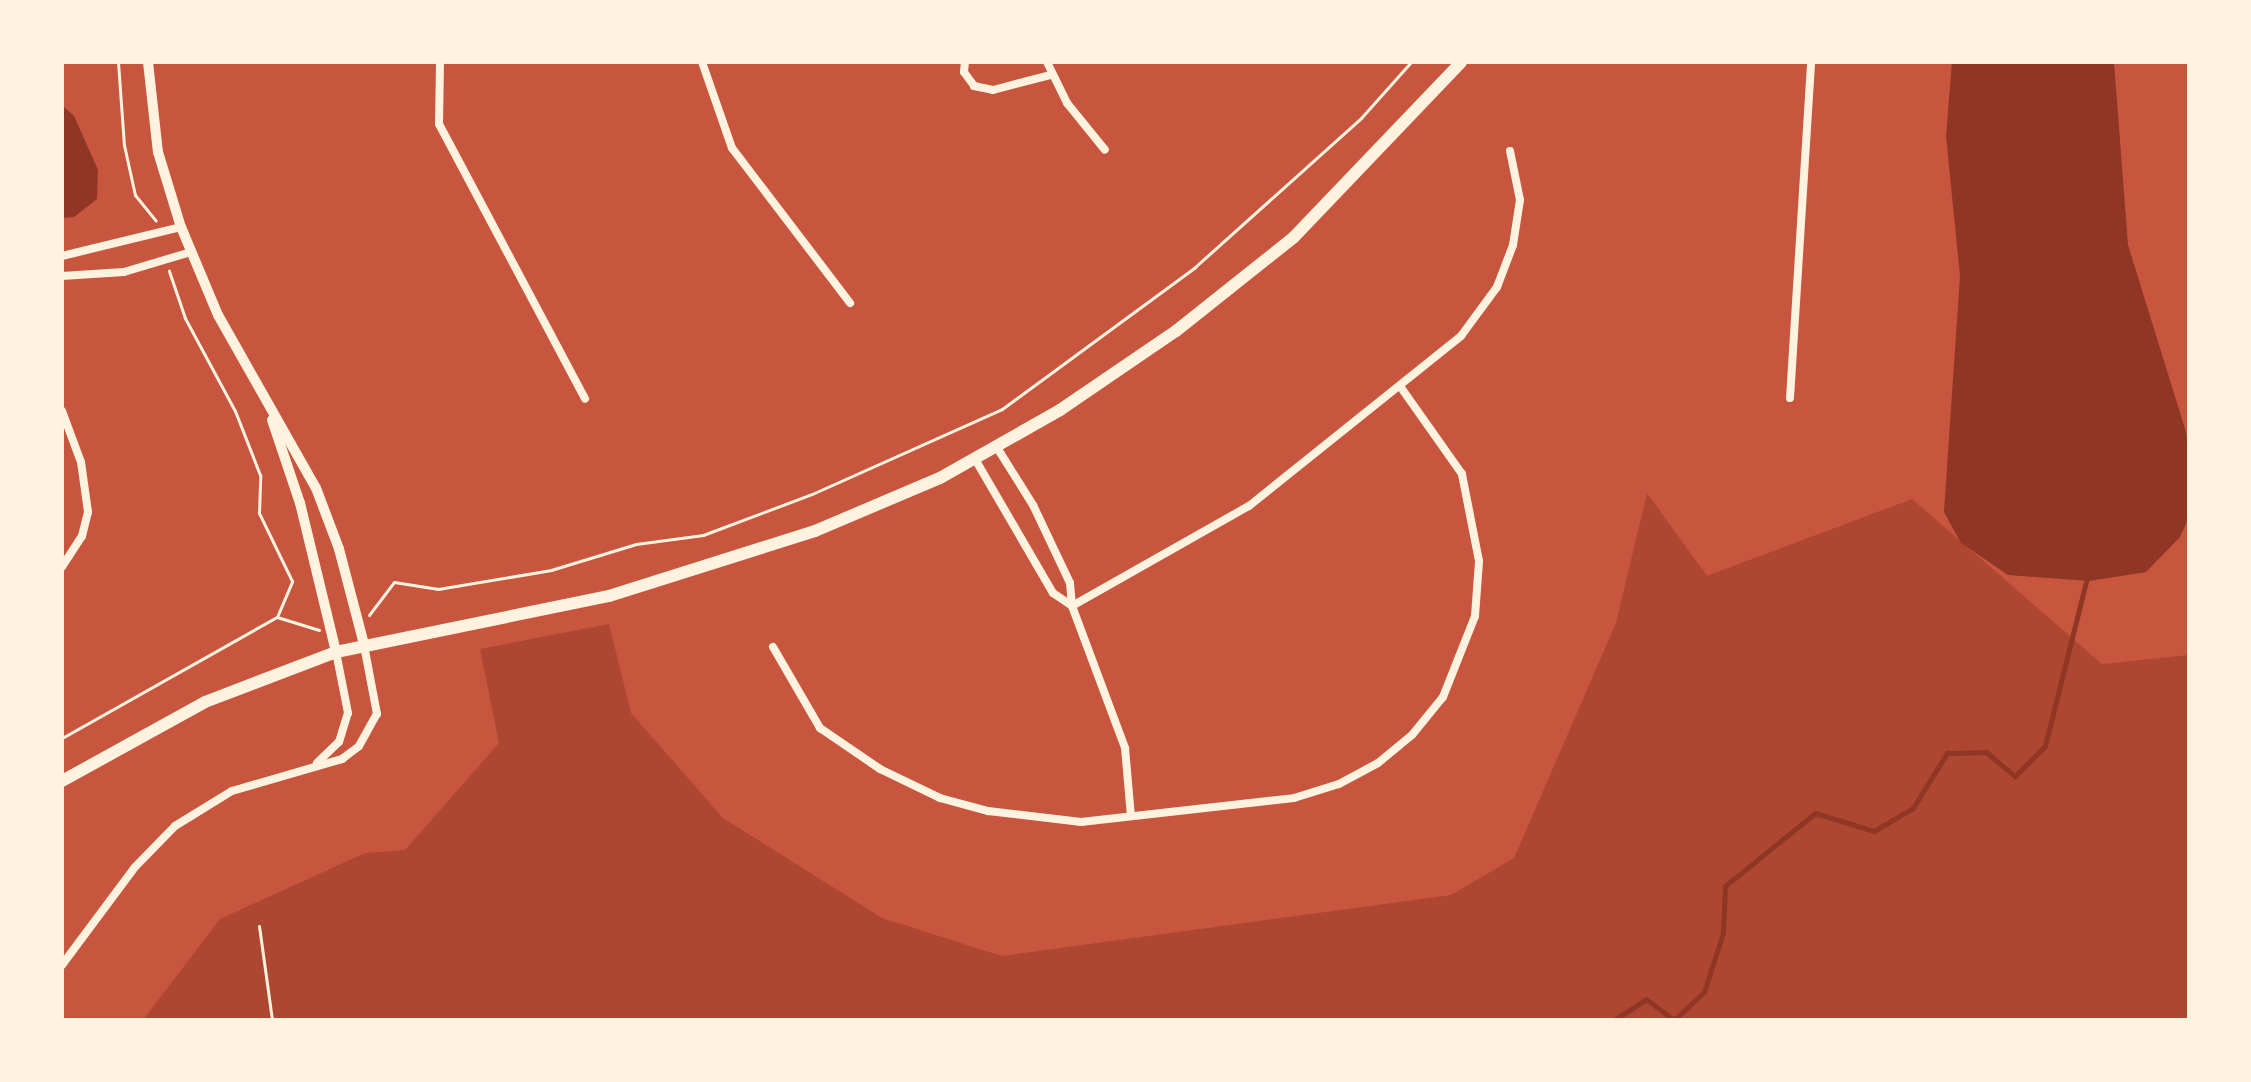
<!DOCTYPE html>
<style>
body{margin:0}
#map{position:relative;width:2251px;height:1082px;overflow:hidden;background:#c8553d;font-family:"Asap Condensed",sans-serif}
div>[style]{position:absolute}
[style*='--x']{left:calc(var(--x)*1px);top:calc(var(--y)*1px);width:calc(var(--w)*1px);rotate:calc(var(--a)*1deg)}
.green>*{inset:0;background:#ae4732}
.water>*{inset:0;background:#8f3625}
.stream>*{height:5px;margin:-2.5px;padding:0 2.5px;transform-origin:2.5px;border-radius:2.5px;background:#8f3625}
.path>*{height:3px;margin:-1.5px;padding:0 1.5px;transform-origin:1.5px;border-radius:1.5px;background:#fff3e0}
.minor>*{height:8px;margin:-4px;padding:0 4px;transform-origin:4px;border-radius:4px;background:#fff3e0}
.tertiary>*{height:10px;margin:-5px;padding:0 5px;transform-origin:5px;border-radius:5px;background:#fff3e0}
.secondary>*{height:12px;margin:-6px;padding:0 6px;transform-origin:6px;border-radius:6px;background:#fff3e0}
span{translate:-50% -50%;white-space:nowrap;text-align:center;line-height:1.15;-webkit-text-stroke:6px #fff3e0;paint-order:stroke}
.frame{position:absolute;inset:0;border:64px solid #fff3e0;pointer-events:none}
</style>
<div id="map">
<div class="green">
<div style="clip-path:polygon(1647px 493px,1707px 576px,1912px 499px,2102px 664px,2189px 655px,2189px 1020px,143px 1020px,220px 919px,365px 853px,405px 850px,499px 743px,480px 649px,609px 624px,631px 713px,723px 818px,882px 918px,1002px 956px,1451px 895px,1514px 858px,1616px 623px)"></div>
</div>
<div class="water">
<div style="clip-path:polygon(1952px 62px,2114px 62px,2128px 245px,2186px 432px,2189px 461px,2189px 517px,2180px 537px,2146px 572px,2089px 581px,2008px 575px,1961px 543px,1944px 512px,1960px 276px,1946px 136px)"></div>
<div style="clip-path:polygon(62px 105px,74px 116px,98px 170px,97px 199px,74px 217px,62px 218px)"></div>
</div>
<div class="stream">
<div style="--x:1614;--y:1020;--w:38;--a:-33"></div>
<div style="--x:1646;--y:999;--w:35;--a:37"></div>
<div style="--x:1674;--y:1020;--w:41;--a:-43"></div>
<div style="--x:1704;--y:992;--w:62;--a:-72.1"></div>
<div style="--x:1723;--y:933;--w:47;--a:-87.6"></div>
<div style="--x:1725;--y:886;--w:116;--a:-39"></div>
<div style="--x:1815;--y:813;--w:62;--a:17"></div>
<div style="--x:1874;--y:831;--w:45;--a:-30.5"></div>
<div style="--x:1913;--y:808;--w:65;--a:-58.3"></div>
<div style="--x:1947;--y:753;--w:39;--a:-1"></div>
<div style="--x:1986;--y:752;--w:38;--a:40"></div>
<div style="--x:2015;--y:776;--w:42;--a:-45"></div>
<div style="--x:2045;--y:746;--w:170;--a:-76"></div>
</div>
<div class="path">
<div style="--x:118;--y:62;--w:83;--a:85.9"></div>
<div style="--x:124;--y:145;--w:51;--a:77.6"></div>
<div style="--x:135;--y:195;--w:33;--a:51"></div>
<div style="--x:369;--y:615;--w:41;--a:-52.9"></div>
<div style="--x:394;--y:582;--w:45;--a:9"></div>
<div style="--x:438;--y:589;--w:115;--a:-9.5"></div>
<div style="--x:551;--y:570;--w:89;--a:-17"></div>
<div style="--x:636;--y:544;--w:68;--a:-7.7"></div>
<div style="--x:703;--y:535;--w:116;--a:-20.6"></div>
<div style="--x:812;--y:494;--w:208;--a:-24.1"></div>
<div style="--x:1002;--y:409;--w:240;--a:-36.3"></div>
<div style="--x:1195;--y:267;--w:223;--a:-41.9"></div>
<div style="--x:1361;--y:118;--w:75;--a:-48.2"></div>
<div style="--x:277;--y:617;--w:44;--a:17.2"></div>
<div style="--x:62;--y:738;--w:247;--a:-29.4"></div>
<div style="--x:277;--y:617;--w:39;--a:-67"></div>
<div style="--x:292;--y:581;--w:76;--a:-115.9"></div>
<div style="--x:259;--y:513;--w:38;--a:-88"></div>
<div style="--x:260;--y:475;--w:69;--a:-111.3"></div>
<div style="--x:235;--y:411;--w:106;--a:-118.3"></div>
<div style="--x:185;--y:318;--w:50;--a:-108.8"></div>
<div style="--x:259;--y:926;--w:95;--a:82.1"></div>
</div>
<div class="minor">
<div style="--x:440;--y:62;--w:62;--a:90.9"></div>
<div style="--x:439;--y:124;--w:311;--a:62"></div>
<div style="--x:702;--y:62;--w:91;--a:70.8"></div>
<div style="--x:732;--y:148;--w:195;--a:52.7"></div>
<div style="--x:965;--y:62;--w:10;--a:96"></div>
<div style="--x:964;--y:72;--w:17;--a:54"></div>
<div style="--x:974;--y:86;--w:19;--a:12"></div>
<div style="--x:993;--y:90;--w:59;--a:-14.7"></div>
<div style="--x:1047;--y:62;--w:46;--a:64"></div>
<div style="--x:1067;--y:103;--w:60;--a:51"></div>
<div style="--x:62;--y:256;--w:122;--a:-13.7"></div>
<div style="--x:62;--y:276;--w:62;--a:-3.7"></div>
<div style="--x:124;--y:272;--w:70;--a:-16.6"></div>
<div style="--x:1790;--y:398;--w:337;--a:-86.4"></div>
<div style="--x:62;--y:411;--w:54;--a:69.6"></div>
<div style="--x:81;--y:462;--w:50;--a:82"></div>
<div style="--x:88;--y:512;--w:25;--a:104"></div>
<div style="--x:82;--y:536;--w:37;--a:123"></div>
<div style="--x:996;--y:446;--w:70;--a:57.9"></div>
<div style="--x:1033;--y:505;--w:86;--a:64.6"></div>
<div style="--x:1070;--y:583;--w:23;--a:85"></div>
<div style="--x:1072;--y:606;--w:152;--a:69.5"></div>
<div style="--x:1125;--y:748;--w:68;--a:85"></div>
<div style="--x:975;--y:459;--w:155;--a:59.8"></div>
<div style="--x:1053;--y:593;--w:23;--a:34"></div>
<div style="--x:1072;--y:606;--w:203;--a:-29.5"></div>
<div style="--x:1249;--y:506;--w:272;--a:-38.7"></div>
<div style="--x:1461;--y:336;--w:61;--a:-53.7"></div>
<div style="--x:1497;--y:287;--w:45;--a:-69.1"></div>
<div style="--x:1513;--y:245;--w:46;--a:-81.2"></div>
<div style="--x:1520;--y:200;--w:50;--a:-101.5"></div>
<div style="--x:773;--y:647;--w:94;--a:59.9"></div>
<div style="--x:820;--y:728;--w:73;--a:34.3"></div>
<div style="--x:880;--y:769;--w:67;--a:25.8"></div>
<div style="--x:940;--y:798;--w:50;--a:15.2"></div>
<div style="--x:988;--y:811;--w:94;--a:6.7"></div>
<div style="--x:1081;--y:822;--w:214;--a:-6.4"></div>
<div style="--x:1294;--y:798;--w:47;--a:-17.3"></div>
<div style="--x:1339;--y:784;--w:44;--a:-28.3"></div>
<div style="--x:1378;--y:763;--w:44;--a:-39.5"></div>
<div style="--x:1412;--y:735;--w:49;--a:-50.8"></div>
<div style="--x:1443;--y:697;--w:87;--a:-68.4"></div>
<div style="--x:1475;--y:616;--w:55;--a:-85.8"></div>
<div style="--x:1479;--y:561;--w:89;--a:-101.1"></div>
<div style="--x:1462;--y:474;--w:108;--a:-125.2"></div>
<div style="--x:317;--y:763;--w:30;--a:-44"></div>
<div style="--x:339;--y:742;--w:30;--a:-73"></div>
<div style="--x:348;--y:713;--w:62;--a:-101.1"></div>
<div style="--x:62;--y:965;--w:122;--a:-53.3"></div>
<div style="--x:135;--y:867;--w:57;--a:-45.7"></div>
<div style="--x:175;--y:826;--w:67;--a:-31.6"></div>
<div style="--x:232;--y:791;--w:115;--a:-16.2"></div>
<div style="--x:342;--y:759;--w:21;--a:-37"></div>
<div style="--x:359;--y:746;--w:37;--a:-61"></div>
<div style="--x:377;--y:714;--w:70;--a:-100.7"></div>
</div>
<div class="tertiary">
<div style="--x:148;--y:62;--w:91;--a:83.7"></div>
<div style="--x:158;--y:152;--w:78;--a:73"></div>
<div style="--x:181;--y:227;--w:95;--a:67.2"></div>
<div style="--x:218;--y:315;--w:199;--a:60.5"></div>
<div style="--x:316;--y:488;--w:65;--a:69.3"></div>
<div style="--x:339;--y:549;--w:98;--a:75.3"></div>
<div style="--x:272;--y:420;--w:88;--a:71.4"></div>
<div style="--x:300;--y:503;--w:153;--a:76.4"></div>
</div>
<div class="secondary">
<div style="--x:62;--y:781;--w:163;--a:-28.9"></div>
<div style="--x:205;--y:702;--w:140;--a:-20.9"></div>
<div style="--x:336;--y:652;--w:279;--a:-11.6"></div>
<div style="--x:609;--y:596;--w:216;--a:-17.5"></div>
<div style="--x:815;--y:531;--w:136;--a:-23"></div>
<div style="--x:940;--y:478;--w:138;--a:-29.5"></div>
<div style="--x:1060;--y:410;--w:140;--a:-34.3"></div>
<div style="--x:1176;--y:331;--w:151;--a:-38.5"></div>
<div style="--x:1294;--y:237;--w:242;--a:-46.3"></div>
</div>
<div class="frame"></div>
</div>
